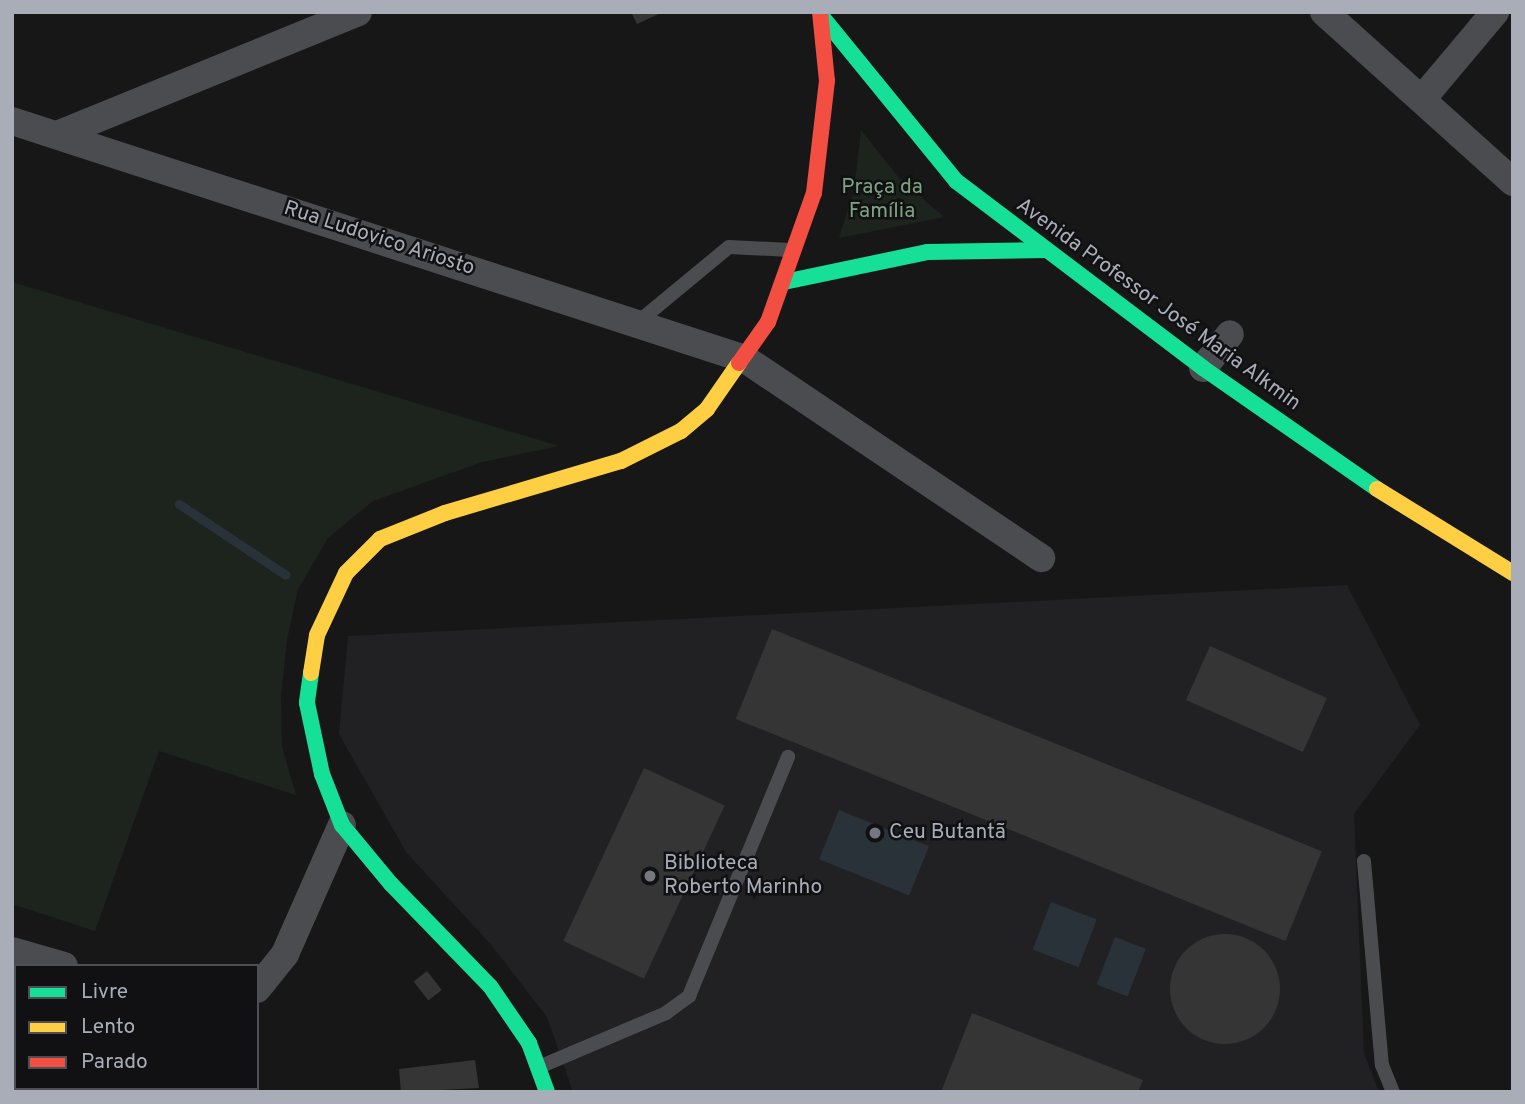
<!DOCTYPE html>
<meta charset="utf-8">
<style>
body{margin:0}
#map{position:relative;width:1525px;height:1104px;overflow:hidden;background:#171717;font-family:Overpass,sans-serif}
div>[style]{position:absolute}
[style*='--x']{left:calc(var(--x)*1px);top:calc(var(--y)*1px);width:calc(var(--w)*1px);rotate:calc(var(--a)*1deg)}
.built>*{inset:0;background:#212123}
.green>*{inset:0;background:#1d241e}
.water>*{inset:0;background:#2a3239;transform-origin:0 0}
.stream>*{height:9px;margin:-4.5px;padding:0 4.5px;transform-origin:4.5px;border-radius:4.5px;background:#2a3239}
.building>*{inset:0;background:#353536;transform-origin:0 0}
.round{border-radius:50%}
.lane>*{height:14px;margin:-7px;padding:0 7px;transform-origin:7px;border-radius:7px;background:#4b4c50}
.street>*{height:28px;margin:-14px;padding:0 14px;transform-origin:14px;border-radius:14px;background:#4b4c50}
.fast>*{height:16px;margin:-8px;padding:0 8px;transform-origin:8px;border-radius:8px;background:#16e098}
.slow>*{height:16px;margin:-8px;padding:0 8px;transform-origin:8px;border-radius:8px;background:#ffcf43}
.jam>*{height:16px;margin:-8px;padding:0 8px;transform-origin:8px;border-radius:8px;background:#f24e42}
.dots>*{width:19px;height:19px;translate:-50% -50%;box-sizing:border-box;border:4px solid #111113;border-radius:50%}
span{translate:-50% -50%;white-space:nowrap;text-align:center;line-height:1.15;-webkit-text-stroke:5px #111113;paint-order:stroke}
.park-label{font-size:21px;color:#7fa381}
.street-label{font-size:21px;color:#a8adb8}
.poi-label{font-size:21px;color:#a8adb8}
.left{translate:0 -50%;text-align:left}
.frame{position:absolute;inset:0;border:14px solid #a8adb8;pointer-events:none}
.legend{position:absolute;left:14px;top:964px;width:245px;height:126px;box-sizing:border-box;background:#111113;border:2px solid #4d4f55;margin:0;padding:9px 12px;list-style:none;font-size:21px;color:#a8adb8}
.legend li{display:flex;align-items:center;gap:14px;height:35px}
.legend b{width:35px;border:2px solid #4d4f55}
</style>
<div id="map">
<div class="built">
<div style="clip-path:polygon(1347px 585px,1420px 725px,1354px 814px,1364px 1053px,1379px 1092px,573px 1092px,547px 1017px,493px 947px,406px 852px,339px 734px,348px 636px)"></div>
</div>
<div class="green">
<div style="clip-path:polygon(861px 130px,899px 178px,944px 217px,839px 238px,854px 191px)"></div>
<div style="clip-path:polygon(12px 282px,559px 446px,482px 462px,373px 501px,328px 538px,298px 589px,287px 640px,281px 696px,282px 747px,296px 795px,159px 751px,95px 931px,12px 904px)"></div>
</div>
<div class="water">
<div style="left:839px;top:810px;width:97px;height:53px;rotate:22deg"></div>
<div style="left:1051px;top:902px;width:49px;height:51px;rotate:21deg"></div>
<div style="left:1115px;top:937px;width:33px;height:51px;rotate:21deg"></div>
</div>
<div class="stream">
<div style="--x:179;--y:504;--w:128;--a:33.6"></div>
</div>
<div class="building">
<div style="clip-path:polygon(631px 12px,663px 12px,637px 24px)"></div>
<div style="left:772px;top:629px;width:593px;height:97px;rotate:22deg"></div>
<div style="left:1210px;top:646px;width:128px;height:59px;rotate:24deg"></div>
<div style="left:644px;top:768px;width:89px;height:191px;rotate:25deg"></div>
<div class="round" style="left:1170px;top:934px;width:110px;height:110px"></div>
<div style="left:427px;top:971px;width:24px;height:17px;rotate:52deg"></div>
<div style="clip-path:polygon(972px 1013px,1143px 1080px,1138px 1092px,941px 1092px)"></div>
<div style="clip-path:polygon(475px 1060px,479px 1088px,401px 1092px,399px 1069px)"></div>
</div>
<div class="lane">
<div style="--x:637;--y:323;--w:119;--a:-39.6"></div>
<div style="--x:729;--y:247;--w:61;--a:2.8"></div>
<div style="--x:1364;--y:861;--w:205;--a:85"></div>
<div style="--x:1382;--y:1065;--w:29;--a:68"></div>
<div style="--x:539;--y:1067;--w:138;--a:-23"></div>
<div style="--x:666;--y:1013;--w:29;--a:-36"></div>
<div style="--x:689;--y:996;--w:259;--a:-67.5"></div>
</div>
<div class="street">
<div style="--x:1324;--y:12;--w:254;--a:42"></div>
<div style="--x:1422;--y:99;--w:114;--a:-50"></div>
<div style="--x:12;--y:121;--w:771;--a:17.99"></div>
<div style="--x:745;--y:359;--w:357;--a:33.9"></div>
<div style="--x:57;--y:135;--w:325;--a:-22.2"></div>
<div style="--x:1203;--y:368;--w:43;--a:-51.5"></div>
<div style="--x:12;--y:951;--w:54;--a:16.1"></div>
<div style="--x:257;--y:989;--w:45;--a:-51.3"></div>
<div style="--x:285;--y:954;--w:141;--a:-66.2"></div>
<div style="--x:12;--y:1089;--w:4;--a:-14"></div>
</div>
<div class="fast">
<div style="--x:824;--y:19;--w:209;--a:50.8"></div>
<div style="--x:956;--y:181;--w:310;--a:37.1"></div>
<div style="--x:1203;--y:368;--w:212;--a:34.8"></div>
<div style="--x:784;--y:282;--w:146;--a:-11.8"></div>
<div style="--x:927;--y:252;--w:119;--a:-1"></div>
<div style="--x:311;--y:673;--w:30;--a:98"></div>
<div style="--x:307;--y:703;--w:73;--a:78.1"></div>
<div style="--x:322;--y:774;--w:55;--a:68.6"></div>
<div style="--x:342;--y:825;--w:77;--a:50.3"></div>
<div style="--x:391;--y:884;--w:142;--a:45.9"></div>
<div style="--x:490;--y:986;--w:69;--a:55.6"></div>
<div style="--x:529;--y:1043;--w:52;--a:69.8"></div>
</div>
<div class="slow">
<div style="--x:1377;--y:489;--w:160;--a:31.7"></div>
<div style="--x:311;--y:673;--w:38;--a:-81"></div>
<div style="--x:317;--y:635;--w:68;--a:-64.9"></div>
<div style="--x:346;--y:573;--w:48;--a:-45"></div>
<div style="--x:380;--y:539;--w:70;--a:-21.8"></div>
<div style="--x:445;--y:513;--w:184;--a:-16.5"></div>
<div style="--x:621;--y:461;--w:67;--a:-26.6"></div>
<div style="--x:681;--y:431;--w:34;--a:-40"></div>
<div style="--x:707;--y:409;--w:56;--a:-55.2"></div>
</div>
<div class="jam">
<div style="--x:739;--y:363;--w:50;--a:-54.7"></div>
<div style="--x:768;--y:322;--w:137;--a:-70.4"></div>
<div style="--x:814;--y:193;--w:113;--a:-83.4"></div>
<div style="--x:827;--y:81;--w:69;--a:-95.8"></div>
</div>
<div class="dots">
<div style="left:875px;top:833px;background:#757880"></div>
<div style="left:650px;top:876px;background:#757880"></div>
</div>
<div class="park-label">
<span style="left:882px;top:200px">Praça da<br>Família</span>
</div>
<div class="street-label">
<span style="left:379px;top:239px;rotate:18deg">Rua Ludovico Ariosto</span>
<span style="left:1158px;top:305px;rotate:36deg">Avenida Professor José Maria Alkmin</span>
</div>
<div class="poi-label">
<span class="left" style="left:889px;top:833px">Ceu Butantã</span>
<span class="left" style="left:664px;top:876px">Biblioteca<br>Roberto Marinho</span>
</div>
<div class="frame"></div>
<ul class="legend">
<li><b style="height:9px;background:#16e098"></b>Livre</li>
<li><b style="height:9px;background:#ffcf43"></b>Lento</li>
<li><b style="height:9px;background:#f24e42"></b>Parado</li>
</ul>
</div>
